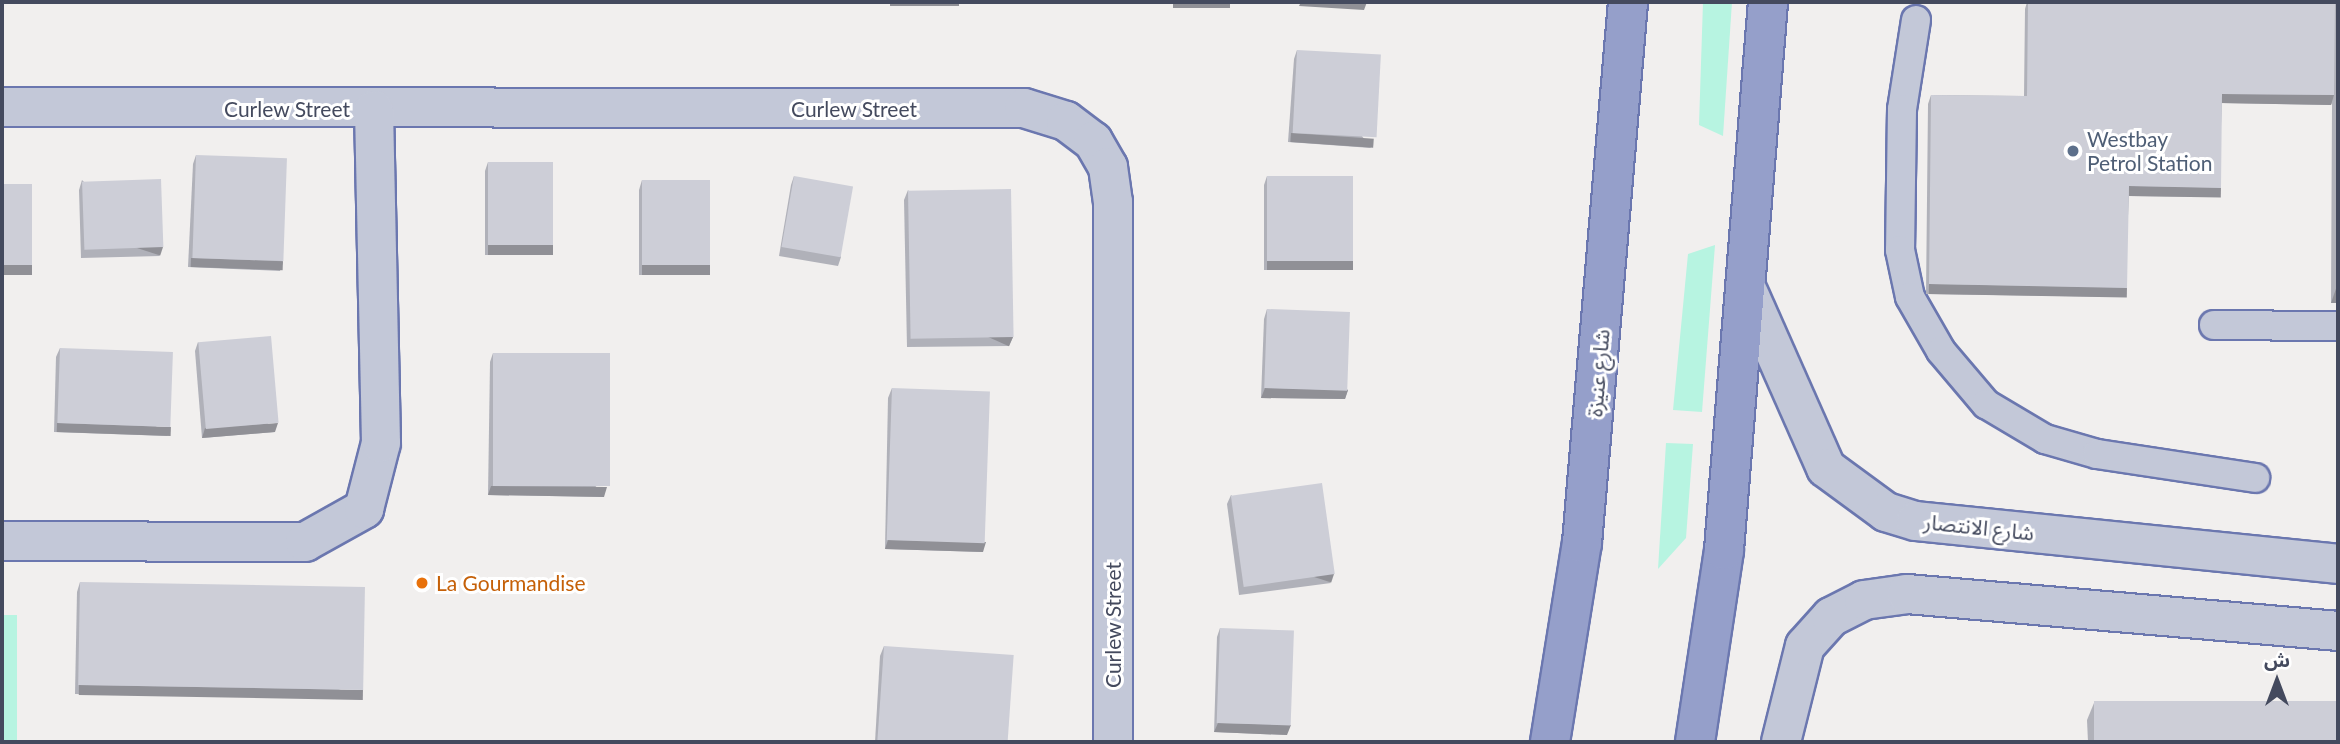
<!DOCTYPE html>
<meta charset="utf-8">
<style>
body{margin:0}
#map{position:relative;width:2340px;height:744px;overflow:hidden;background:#f1efee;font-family:Lato,"Noto Sans Arabic",sans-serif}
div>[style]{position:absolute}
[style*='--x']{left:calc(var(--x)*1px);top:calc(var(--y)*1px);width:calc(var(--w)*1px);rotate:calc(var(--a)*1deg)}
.green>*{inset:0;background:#b7f4e1;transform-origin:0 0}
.roads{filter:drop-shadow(2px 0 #6b77af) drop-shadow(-2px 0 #6b77af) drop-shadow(0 2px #6b77af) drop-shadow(0 -2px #6b77af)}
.service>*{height:28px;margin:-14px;padding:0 14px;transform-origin:14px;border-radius:14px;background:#c3c8d8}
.minor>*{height:38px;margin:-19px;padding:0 19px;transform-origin:19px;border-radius:19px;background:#c3c8d8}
.tertiary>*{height:38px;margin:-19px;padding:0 19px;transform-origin:19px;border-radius:19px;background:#c3c8d8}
.trunk>*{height:38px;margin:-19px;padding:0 19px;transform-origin:19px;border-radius:19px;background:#959fca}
.wall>*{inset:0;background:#b0b1b9}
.shaded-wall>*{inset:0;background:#909096;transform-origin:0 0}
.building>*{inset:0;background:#cdced7;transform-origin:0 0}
.dots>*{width:19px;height:19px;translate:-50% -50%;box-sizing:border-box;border:4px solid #fff;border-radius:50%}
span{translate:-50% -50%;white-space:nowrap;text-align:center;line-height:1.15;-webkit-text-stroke:6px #fff;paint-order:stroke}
.street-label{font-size:21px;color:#444a5e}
.service-label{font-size:21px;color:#4e5e75}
.left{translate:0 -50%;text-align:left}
.food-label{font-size:21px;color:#c56008}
.frame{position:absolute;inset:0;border:4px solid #444a5e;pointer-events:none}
.north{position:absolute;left:2242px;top:646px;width:70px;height:70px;-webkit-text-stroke:5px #fff;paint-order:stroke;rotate:0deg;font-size:19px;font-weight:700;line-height:28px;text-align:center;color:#444a5e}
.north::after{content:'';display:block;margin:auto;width:24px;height:32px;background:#444a5e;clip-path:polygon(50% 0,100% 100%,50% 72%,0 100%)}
</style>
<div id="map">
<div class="green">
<div style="clip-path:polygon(1703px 2px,1732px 2px,1723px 136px,1699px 125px)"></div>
<div style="clip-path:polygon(1715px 245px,1702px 412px,1673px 410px,1688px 254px)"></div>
<div style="clip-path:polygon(1666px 443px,1693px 444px,1686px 538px,1658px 569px)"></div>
<div style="left:2px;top:615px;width:15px;height:127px"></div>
</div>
<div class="roads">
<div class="service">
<div style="--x:1916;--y:20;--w:90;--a:98.9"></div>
<div style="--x:1902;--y:109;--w:141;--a:90.8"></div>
<div style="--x:1900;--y:250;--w:48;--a:78"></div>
<div style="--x:1910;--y:297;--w:62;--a:60.1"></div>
<div style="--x:1941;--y:351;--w:70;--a:49.7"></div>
<div style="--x:1986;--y:404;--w:69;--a:30.7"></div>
<div style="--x:2045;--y:439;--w:54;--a:16.1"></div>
<div style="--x:2097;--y:454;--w:160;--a:8.6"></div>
<div style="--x:2214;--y:325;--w:124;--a:0.5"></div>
</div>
<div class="minor">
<div style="--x:2;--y:107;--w:1022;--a:0.06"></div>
<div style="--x:1024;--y:108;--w:44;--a:17.2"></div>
<div style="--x:1066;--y:121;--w:34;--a:37"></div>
<div style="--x:1093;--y:141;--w:30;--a:60"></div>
<div style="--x:1108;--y:167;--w:35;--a:82"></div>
<div style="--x:1113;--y:202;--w:540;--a:90"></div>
<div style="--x:2;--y:541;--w:303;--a:0.2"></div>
<div style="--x:305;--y:542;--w:68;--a:-29.2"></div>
<div style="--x:364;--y:509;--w:68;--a:-75.6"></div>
<div style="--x:381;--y:443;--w:333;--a:-91.2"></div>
</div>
<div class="tertiary">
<div style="--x:1749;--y:294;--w:190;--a:66.1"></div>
<div style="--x:1826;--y:468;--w:74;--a:36.3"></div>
<div style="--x:1886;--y:512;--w:31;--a:17"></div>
<div style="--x:1916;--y:521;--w:424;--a:5.8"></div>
<div style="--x:1781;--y:742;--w:99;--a:-76"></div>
<div style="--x:1805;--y:646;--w:39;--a:-48"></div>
<div style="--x:1831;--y:617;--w:37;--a:-27"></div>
<div style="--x:1864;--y:600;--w:43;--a:-7.9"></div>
<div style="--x:1907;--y:594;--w:433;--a:4.9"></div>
</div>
<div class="trunk">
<div style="--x:1550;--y:742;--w:202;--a:-80.9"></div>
<div style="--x:1582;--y:543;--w:543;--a:-85.14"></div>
<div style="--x:1695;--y:742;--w:194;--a:-81.4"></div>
<div style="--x:1724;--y:550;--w:550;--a:-85.41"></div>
</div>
</div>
<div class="wall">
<div style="clip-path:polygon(2027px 2px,2338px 2px,2338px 303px,2331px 303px,2332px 103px,2331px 105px,2222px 103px,2218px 197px,2129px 196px,2124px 297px,1926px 294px,1928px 104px,1931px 95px,2024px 96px,2025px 9px)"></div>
<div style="clip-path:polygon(1297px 50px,1371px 148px,1288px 142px,1294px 59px)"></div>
<div style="clip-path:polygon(196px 155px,283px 262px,280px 271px,188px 267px,193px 164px)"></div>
<div style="clip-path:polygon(488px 162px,550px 255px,485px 255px,485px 171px)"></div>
<div style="clip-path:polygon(794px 176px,841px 257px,838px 266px,779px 256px,791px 185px)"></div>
<div style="clip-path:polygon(1267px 176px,1349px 270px,1264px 270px,1264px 185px)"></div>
<div style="clip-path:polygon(82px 180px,160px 256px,81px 258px,79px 190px)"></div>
<div style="clip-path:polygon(642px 180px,706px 275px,639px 275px,639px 190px)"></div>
<div style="clip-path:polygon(908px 190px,1013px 337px,1009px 346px,907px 347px,904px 200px)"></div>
<div style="clip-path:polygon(1267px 309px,1348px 390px,1345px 399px,1261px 398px,1264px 319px)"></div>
<div style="clip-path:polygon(198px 342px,275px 432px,202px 438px,195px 351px)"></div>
<div style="clip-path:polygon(60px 348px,168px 436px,54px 432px,56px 357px)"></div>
<div style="clip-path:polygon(493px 353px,604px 497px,488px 495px,490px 362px)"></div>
<div style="clip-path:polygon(892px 388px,983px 552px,885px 549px,888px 398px)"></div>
<div style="clip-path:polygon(1231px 495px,1331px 583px,1239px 595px,1227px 504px)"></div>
<div style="clip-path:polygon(80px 582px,360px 698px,75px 694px,77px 592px)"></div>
<div style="clip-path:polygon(1220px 628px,1287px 735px,1214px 732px,1217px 637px)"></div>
<div style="clip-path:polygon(884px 646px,1008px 742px,875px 742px,880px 656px)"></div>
<div style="clip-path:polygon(2094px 703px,2338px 742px,2088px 742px,2087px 720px)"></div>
</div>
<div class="shaded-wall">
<div style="left:890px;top:2px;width:69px;height:4px"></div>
<div style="left:1173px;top:2px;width:57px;height:6px"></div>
<div style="clip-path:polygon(1301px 2px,1367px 2px,1364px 10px,1299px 6px)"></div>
<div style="clip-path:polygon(2222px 94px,2334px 95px,2331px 105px,2219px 103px)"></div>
<div style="left:1291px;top:133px;width:83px;height:9px;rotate:4deg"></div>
<div style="left:2129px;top:186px;width:92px;height:10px;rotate:1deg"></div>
<div style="left:488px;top:245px;width:65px;height:10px"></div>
<div style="left:163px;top:247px;width:9px;height:79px;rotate:108deg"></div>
<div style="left:191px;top:258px;width:92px;height:9px;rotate:2deg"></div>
<div style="left:1267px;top:261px;width:86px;height:9px"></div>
<div style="left:2px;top:265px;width:30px;height:10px"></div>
<div style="left:642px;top:265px;width:68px;height:10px"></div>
<div style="clip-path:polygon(2338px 283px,2338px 303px,2331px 303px)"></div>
<div style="left:1929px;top:284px;width:198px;height:10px;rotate:1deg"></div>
<div style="left:1013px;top:337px;width:10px;height:103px;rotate:114deg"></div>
<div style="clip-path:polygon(1265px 388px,1348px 390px,1345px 399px,1261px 398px)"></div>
<div style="left:57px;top:423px;width:114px;height:9px;rotate:2deg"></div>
<div style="clip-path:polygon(278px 423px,275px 432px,202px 438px,205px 428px)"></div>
<div style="clip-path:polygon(491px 486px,607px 487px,604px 497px,488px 495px)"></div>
<div style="clip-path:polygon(888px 540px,986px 542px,983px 552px,885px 549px)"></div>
<div style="left:1334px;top:574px;width:9px;height:92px;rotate:108deg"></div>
<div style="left:79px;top:685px;width:284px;height:10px;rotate:1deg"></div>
<div style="clip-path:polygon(1218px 723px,1291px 725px,1287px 735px,1214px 732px)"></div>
</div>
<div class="building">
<div style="clip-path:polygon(2028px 2px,2335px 2px,2334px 95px,2222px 94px,2221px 188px,2129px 186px,2127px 288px,1929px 284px,1931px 95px,2027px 96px)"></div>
<div style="left:1297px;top:50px;width:84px;height:83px;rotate:3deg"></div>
<div style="left:196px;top:155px;width:91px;height:103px;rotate:2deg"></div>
<div style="left:488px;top:162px;width:65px;height:83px"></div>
<div style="left:794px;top:176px;width:60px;height:72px;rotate:10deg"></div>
<div style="left:1267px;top:176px;width:86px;height:85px"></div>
<div style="left:161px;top:179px;width:68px;height:79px;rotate:88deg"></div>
<div style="left:642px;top:180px;width:68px;height:85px"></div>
<div style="left:2px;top:184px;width:30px;height:81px"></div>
<div style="left:1011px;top:189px;width:148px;height:103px;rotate:89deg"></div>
<div style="left:1267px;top:309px;width:83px;height:79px;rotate:2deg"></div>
<div style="left:271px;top:336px;width:87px;height:73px;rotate:85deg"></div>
<div style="left:60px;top:348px;width:113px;height:75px;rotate:2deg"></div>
<div style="left:493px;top:353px;width:117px;height:133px"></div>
<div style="left:892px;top:388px;width:98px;height:152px;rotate:2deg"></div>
<div style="left:1322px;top:483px;width:92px;height:92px;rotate:82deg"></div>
<div style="left:80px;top:582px;width:285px;height:103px;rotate:1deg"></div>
<div style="left:1220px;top:628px;width:74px;height:95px;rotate:2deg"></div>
<div style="left:884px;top:646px;width:130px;height:96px;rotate:4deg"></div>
<div style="left:2338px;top:701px;width:41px;height:244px;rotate:90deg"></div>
</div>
<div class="dots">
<div style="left:2073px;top:151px;background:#5c6f8a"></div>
<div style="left:422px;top:583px;background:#e8710a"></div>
</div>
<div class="street-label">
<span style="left:287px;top:109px">Curlew Street</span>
<span style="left:854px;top:109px">Curlew Street</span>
<span style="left:1598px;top:373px;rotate:-85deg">شارع عنيزة</span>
<span style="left:1979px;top:527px;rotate:6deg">شارع الانتصار</span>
<span style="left:1113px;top:625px;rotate:-90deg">Curlew Street</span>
</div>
<div class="service-label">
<span class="left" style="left:2087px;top:151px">Westbay<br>Petrol Station</span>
</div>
<div class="food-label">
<span class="left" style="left:436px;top:583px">La Gourmandise</span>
</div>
<div class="frame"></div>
<div class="north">ش</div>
</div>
